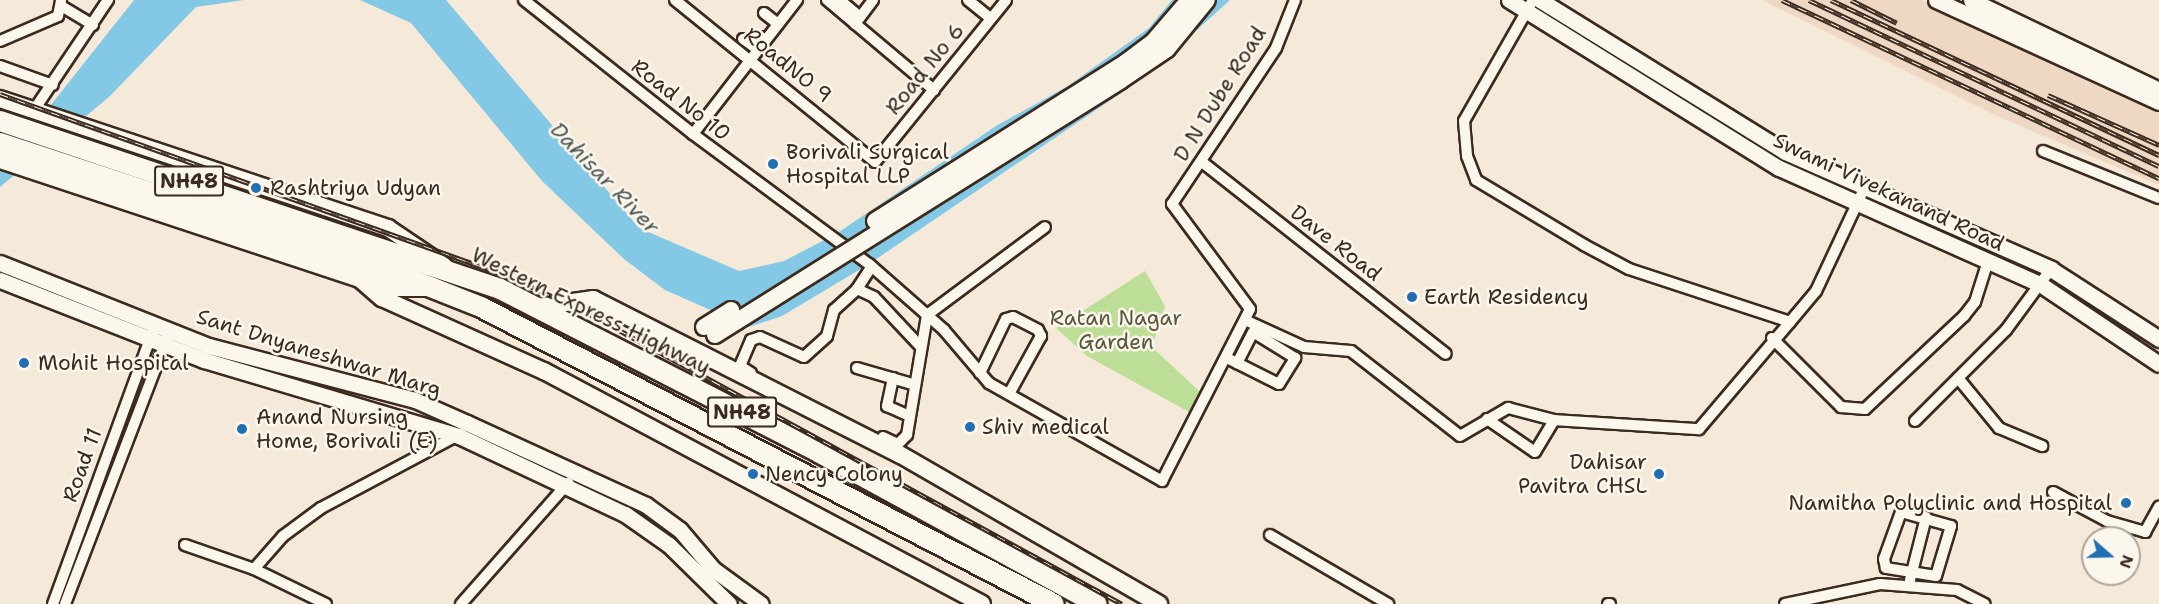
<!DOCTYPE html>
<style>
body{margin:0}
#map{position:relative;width:2159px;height:604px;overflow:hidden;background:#f5e9da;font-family:"Shantell Sans",sans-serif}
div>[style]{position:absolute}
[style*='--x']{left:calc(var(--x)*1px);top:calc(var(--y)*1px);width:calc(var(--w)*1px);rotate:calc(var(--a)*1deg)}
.built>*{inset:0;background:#eed8c4}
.green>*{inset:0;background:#bcde97}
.water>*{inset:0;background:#83c8e4}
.roads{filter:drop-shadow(2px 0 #3b2a1e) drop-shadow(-2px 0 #3b2a1e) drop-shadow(0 2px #3b2a1e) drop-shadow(0 -2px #3b2a1e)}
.street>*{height:10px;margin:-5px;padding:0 5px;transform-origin:5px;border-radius:5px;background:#fbf7ec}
.secondary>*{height:15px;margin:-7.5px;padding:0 7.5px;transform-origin:7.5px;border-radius:7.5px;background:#fbf7ec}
.primary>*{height:16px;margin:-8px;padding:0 8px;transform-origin:8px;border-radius:8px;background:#fbf7ec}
.highway>*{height:20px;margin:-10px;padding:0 10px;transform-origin:10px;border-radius:10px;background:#fbf7ec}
.rail>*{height:5px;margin-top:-2.5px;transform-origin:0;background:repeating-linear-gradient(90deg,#fbf7ec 0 9px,#3b2a1e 0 18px);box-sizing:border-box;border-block:2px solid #3b2a1e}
.bridges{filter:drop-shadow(2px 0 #3b2a1e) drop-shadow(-2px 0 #3b2a1e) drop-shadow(0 2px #3b2a1e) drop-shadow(0 -2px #3b2a1e)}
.primary-bridge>*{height:16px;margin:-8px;padding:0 8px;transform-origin:8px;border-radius:8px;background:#fbf7ec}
.dots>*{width:16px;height:16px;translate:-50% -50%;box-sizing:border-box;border:3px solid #fbf7ec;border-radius:50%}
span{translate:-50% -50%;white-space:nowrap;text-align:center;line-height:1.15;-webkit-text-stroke:5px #fbf7ec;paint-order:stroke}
.shield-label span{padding:2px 4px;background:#fbf7ec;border:2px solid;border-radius:4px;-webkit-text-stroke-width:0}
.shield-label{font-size:20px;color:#3b2a1e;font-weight:700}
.street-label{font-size:21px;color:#3b2a1e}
.poi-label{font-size:21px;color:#3b2a1e}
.left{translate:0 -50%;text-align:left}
.right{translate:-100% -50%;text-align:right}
.park-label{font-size:21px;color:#5b573c}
.water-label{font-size:22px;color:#515959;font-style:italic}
.north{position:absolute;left:2081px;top:526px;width:60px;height:60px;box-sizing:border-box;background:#fbf7ec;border:2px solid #aea59a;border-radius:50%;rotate:110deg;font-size:16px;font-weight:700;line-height:24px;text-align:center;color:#3b2a1e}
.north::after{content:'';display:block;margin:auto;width:21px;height:27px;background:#1f6fb2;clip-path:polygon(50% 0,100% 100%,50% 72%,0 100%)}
</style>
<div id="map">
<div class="built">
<div style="clip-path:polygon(1762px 0,1922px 0,2159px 112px,2159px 185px,1997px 116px)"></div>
</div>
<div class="green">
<div style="clip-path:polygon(1145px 271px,1165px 306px,1152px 347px,1200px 392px,1189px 412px,1087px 356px,1056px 328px)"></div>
</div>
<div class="water">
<div style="clip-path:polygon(134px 0,244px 0,196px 7px,109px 97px,0 187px,0 140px,50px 106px)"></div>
<div style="clip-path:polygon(360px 0,446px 0,639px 228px,739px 271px,784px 261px,836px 234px,996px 126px,1068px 86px,1149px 28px,1172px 0,1230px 0,1146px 76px,869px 264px,782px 316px,749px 327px,665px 290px,624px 259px,542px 181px,411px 23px)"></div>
</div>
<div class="roads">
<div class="street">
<div style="--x:524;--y:0;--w:216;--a:38.4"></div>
<div style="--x:693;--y:134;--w:219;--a:36.5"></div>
<div style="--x:869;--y:264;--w:100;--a:41.3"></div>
<div style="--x:944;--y:330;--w:70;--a:49.7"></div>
<div style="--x:989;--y:383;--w:199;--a:29.5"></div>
<div style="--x:1162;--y:481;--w:193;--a:-62.9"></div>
<div style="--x:1250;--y:309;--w:131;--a:-126.6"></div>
<div style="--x:1172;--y:204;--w:187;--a:-56.3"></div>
<div style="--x:1276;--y:48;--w:52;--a:-68.4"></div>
<div style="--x:675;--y:0;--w:257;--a:39"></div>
<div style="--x:875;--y:162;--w:208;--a:-51"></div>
<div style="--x:827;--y:0;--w:140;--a:40.1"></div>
<div style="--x:840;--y:0;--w:26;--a:40"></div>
<div style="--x:968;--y:0;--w:28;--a:39"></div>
<div style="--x:1533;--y:0;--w:139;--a:119.7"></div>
<div style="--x:1464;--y:121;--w:35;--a:85"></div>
<div style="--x:1467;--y:156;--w:26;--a:69"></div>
<div style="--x:1476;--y:180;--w:126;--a:31"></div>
<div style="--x:1584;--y:245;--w:51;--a:28.1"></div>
<div style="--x:1629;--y:269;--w:169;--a:18.2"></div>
<div style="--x:1790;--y:322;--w:40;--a:-50"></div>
<div style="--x:1816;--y:291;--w:115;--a:-64.8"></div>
<div style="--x:63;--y:7;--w:35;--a:31"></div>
<div style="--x:764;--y:13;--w:18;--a:38"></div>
<div style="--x:855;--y:24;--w:30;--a:-53"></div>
<div style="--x:743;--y:39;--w:12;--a:35"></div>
<div style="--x:753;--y:46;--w:12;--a:-48"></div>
<div style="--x:0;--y:41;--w:63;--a:-23.3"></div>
<div style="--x:58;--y:16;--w:16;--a:-79"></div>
<div style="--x:0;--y:66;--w:56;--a:19.7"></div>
<div style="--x:34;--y:110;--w:133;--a:-56.1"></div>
<div style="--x:693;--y:134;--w:170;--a:-52.2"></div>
<div style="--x:2043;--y:151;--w:125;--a:22.1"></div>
<div style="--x:1202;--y:162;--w:310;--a:38.2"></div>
<div style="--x:857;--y:289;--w:27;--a:-57"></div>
<div style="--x:1245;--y:320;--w:65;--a:24.6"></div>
<div style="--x:1304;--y:347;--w:47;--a:4.9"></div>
<div style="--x:1351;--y:351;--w:138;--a:37.9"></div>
<div style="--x:1460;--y:436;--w:56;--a:-30.3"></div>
<div style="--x:1508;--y:408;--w:48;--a:14.6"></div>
<div style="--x:1772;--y:338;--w:98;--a:45"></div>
<div style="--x:1841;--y:407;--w:24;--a:5"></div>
<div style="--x:1865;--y:409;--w:136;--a:-43.2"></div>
<div style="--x:1964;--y:316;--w:18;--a:-52"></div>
<div style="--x:1975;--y:302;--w:43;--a:-72.4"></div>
<div style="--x:1227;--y:358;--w:58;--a:26.6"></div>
<div style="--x:1279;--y:384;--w:31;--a:-58"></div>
<div style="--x:1295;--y:358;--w:49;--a:-148.2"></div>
<div style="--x:1253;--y:332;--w:35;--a:117"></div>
<div style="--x:857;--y:368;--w:57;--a:16.2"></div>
<div style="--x:751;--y:373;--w:13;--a:-148"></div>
<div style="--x:740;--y:366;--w:28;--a:-67"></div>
<div style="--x:751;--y:340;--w:9;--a:-18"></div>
<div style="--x:760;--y:337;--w:48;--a:24.4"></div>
<div style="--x:804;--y:357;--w:31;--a:-42"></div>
<div style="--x:827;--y:336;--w:27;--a:-75"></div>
<div style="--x:834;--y:310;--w:31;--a:-42"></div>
<div style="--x:857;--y:289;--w:19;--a:25"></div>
<div style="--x:874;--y:297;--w:67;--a:46.8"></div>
<div style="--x:980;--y:373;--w:60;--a:-64.3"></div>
<div style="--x:1006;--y:319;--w:7;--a:-16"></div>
<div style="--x:1013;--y:317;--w:28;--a:27"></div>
<div style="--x:1038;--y:330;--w:7;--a:63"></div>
<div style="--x:1041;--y:336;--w:66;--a:118.9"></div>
<div style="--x:893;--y:378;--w:29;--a:102"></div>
<div style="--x:887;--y:406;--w:24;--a:24"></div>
<div style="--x:1958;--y:378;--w:65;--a:50.6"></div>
<div style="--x:1999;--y:428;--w:47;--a:22.7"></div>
<div style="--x:1487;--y:419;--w:58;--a:34.5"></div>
<div style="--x:1535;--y:452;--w:37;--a:-59"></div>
<div style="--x:1554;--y:420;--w:145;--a:3.6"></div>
<div style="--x:1699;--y:429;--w:140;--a:-49.6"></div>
<div style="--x:1915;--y:421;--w:129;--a:-45"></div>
<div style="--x:2006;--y:330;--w:76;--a:-53.6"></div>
<div style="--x:883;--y:437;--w:17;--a:25"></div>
<div style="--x:898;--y:444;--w:13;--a:-45"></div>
<div style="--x:907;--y:435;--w:122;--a:-80.5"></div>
<div style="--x:927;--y:315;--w:147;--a:-36.7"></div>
<div style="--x:2053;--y:492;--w:61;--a:28.2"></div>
<div style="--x:2107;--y:521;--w:40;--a:16"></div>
<div style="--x:2145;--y:532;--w:29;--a:-61"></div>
<div style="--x:1901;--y:512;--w:52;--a:15.6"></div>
<div style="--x:1951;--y:526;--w:52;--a:106.7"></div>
<div style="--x:1936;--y:576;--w:51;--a:-170.9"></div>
<div style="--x:1886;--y:568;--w:9;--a:-103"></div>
<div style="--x:1884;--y:559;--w:50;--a:-70.1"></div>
<div style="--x:1270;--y:535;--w:137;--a:30.3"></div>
<div style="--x:185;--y:545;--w:73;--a:19.2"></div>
<div style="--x:254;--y:569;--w:80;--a:25.9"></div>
<div style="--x:254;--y:569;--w:44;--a:-48.7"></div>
<div style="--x:283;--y:536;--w:47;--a:-36.4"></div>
<div style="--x:321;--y:508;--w:157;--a:-28"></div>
<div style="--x:1910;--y:580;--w:65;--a:-75.7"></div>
<div style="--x:53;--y:604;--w:288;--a:-69.9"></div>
<div style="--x:65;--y:604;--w:285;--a:-69"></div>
<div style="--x:461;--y:604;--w:162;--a:-48.5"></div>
<div style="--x:1608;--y:604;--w:2;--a:0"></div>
<div style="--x:1785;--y:604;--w:97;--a:-11.9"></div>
<div style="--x:1880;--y:584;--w:77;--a:4.5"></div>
<div style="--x:1957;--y:590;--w:31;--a:27"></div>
</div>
<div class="secondary">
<div style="--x:1509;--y:0;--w:318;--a:31.9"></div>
<div style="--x:1779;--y:168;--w:286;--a:24"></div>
<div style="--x:2040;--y:284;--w:143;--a:33.9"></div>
<div style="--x:1540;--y:0;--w:288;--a:31.8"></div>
<div style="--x:1785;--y:152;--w:291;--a:23.7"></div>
<div style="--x:2051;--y:269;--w:129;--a:32.9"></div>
<div style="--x:1936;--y:0;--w:245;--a:24.6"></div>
<div style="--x:1971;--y:0;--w:208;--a:25.6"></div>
<div style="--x:0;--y:263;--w:225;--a:21.7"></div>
<div style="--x:209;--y:346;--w:213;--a:14.7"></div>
<div style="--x:415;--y:400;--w:57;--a:23.9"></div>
<div style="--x:467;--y:423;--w:197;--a:24.6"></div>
<div style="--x:646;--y:505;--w:42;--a:36.3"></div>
<div style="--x:680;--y:530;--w:51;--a:49.8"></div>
<div style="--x:713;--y:569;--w:59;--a:36.1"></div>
<div style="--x:0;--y:280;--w:219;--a:21.4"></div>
<div style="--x:204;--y:360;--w:266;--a:16.6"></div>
<div style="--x:459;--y:436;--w:183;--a:25.2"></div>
<div style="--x:625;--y:514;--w:54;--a:35.2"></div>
<div style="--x:669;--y:545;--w:84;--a:44.5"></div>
</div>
<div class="primary">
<div style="--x:0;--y:99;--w:409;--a:18.4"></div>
<div style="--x:388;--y:228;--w:68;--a:34.2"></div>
<div style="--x:0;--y:160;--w:408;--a:18.3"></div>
<div style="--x:387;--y:288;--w:48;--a:0"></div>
<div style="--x:361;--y:280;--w:28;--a:41"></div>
<div style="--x:382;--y:298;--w:178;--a:24.3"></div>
<div style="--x:544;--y:371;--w:496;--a:28"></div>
<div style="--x:538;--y:307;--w:56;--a:-8.3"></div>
<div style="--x:593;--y:299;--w:345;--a:26.9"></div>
<div style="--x:901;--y:455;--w:298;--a:30"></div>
</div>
<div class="highway">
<div style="--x:0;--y:121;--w:527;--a:18.57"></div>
<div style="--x:500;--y:289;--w:360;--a:27.1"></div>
<div style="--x:820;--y:453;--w:315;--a:28.6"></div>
<div style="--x:0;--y:143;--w:410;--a:18.2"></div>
<div style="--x:390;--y:271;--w:98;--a:21.6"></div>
<div style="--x:481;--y:307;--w:645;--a:27.4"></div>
</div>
</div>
<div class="rail">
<div style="--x:1782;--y:0;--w:417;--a:25.3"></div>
<div style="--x:1809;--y:0;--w:387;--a:25.4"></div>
<div style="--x:1831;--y:0;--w:363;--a:25.3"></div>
<div style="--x:1851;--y:0;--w:51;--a:26.6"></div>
<div style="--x:0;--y:94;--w:540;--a:19.71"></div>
<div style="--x:508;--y:276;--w:86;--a:24.8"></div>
<div style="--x:586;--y:312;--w:610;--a:28.58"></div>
<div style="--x:2048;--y:95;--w:122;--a:24.2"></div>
</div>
<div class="bridges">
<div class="primary-bridge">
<div style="--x:875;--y:221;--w:296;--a:-32.3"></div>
<div style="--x:1125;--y:63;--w:35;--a:-37"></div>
<div style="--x:1153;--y:42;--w:55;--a:-49.4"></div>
<div style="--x:704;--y:327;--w:32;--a:-32"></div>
<div style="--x:715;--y:335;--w:479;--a:-32.1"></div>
<div style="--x:1121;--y:80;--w:55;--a:-34"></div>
<div style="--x:1167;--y:49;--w:63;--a:-50.8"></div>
</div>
</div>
<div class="dots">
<div style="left:773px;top:164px;background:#1f6fb2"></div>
<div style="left:256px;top:188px;background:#1f6fb2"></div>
<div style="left:1412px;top:297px;background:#1f6fb2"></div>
<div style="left:24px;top:363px;background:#1f6fb2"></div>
<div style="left:970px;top:427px;background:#1f6fb2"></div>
<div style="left:242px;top:429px;background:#1f6fb2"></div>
<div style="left:753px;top:474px;background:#1f6fb2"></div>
<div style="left:1659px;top:474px;background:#1f6fb2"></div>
<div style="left:2126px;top:503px;background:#1f6fb2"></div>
</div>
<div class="shield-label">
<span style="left:189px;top:181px">NH48</span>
<span style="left:742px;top:412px">NH48</span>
</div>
<div class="street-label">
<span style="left:788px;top:65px;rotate:39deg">RoadNO 9</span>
<span style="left:925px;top:69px;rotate:-51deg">Road No 6</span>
<span style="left:1220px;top:94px;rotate:-58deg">D N Dube Road</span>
<span style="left:681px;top:100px;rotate:38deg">Road No 10</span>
<span style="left:1889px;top:192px;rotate:25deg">Swami Vivekanand Road</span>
<span style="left:1336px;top:243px;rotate:38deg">Dave Road</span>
<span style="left:591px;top:311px;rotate:26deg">Western Express Highway</span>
<span style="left:319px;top:353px;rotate:17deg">Sant Dnyaneshwar Marg</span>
<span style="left:82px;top:465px;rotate:-70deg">Road 11</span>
</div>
<div class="poi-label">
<span class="left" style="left:786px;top:164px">Borivali Surgical<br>Hospital LLP</span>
<span class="left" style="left:270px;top:188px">Rashtriya Udyan</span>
<span class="left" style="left:1424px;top:297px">Earth Residency</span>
<span class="left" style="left:38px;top:363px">Mohit Hospital</span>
<span class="left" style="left:256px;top:429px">Anand Nursing<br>Home, Borivali (E)</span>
<span class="left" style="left:982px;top:427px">Shiv medical</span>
<span class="right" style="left:1647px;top:474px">Dahisar<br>Pavitra CHSL</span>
<span class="left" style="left:765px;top:474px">Nency Colony</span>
<span class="right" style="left:2112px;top:503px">Namitha Polyclinic and Hospital</span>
</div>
<div class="park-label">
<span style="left:1116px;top:330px">Ratan Nagar<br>Garden</span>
</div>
<div class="water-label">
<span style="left:605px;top:178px;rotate:46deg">Dahisar River</span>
</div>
<div class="north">N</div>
</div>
